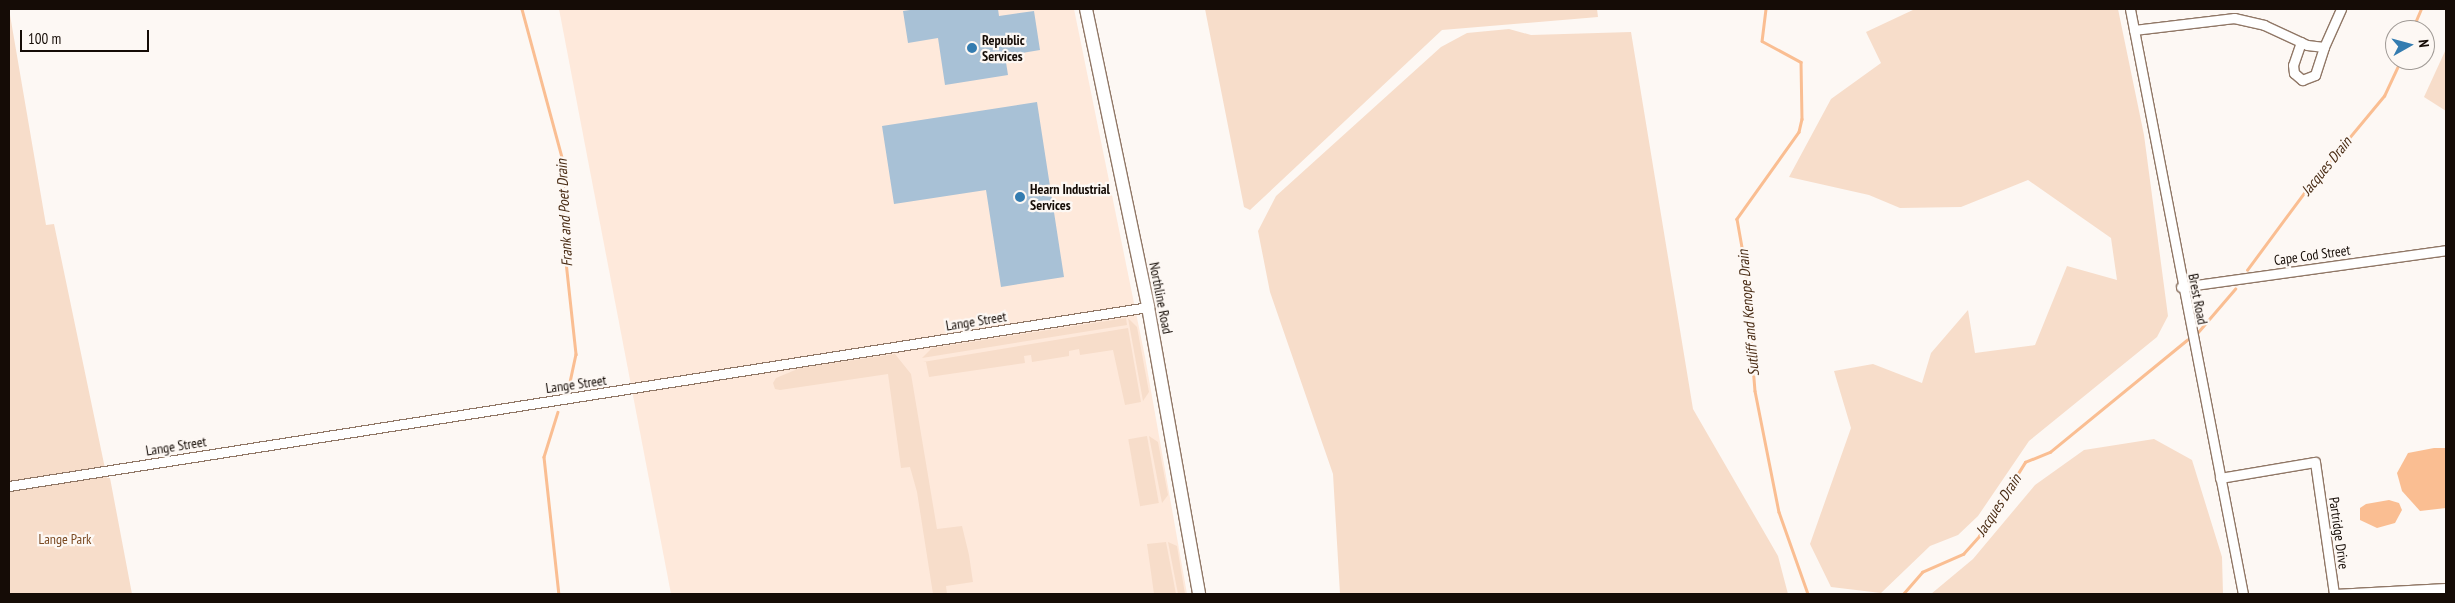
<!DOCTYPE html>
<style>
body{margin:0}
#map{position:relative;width:2455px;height:603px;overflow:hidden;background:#fdf8f4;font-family:"PT Sans Narrow",sans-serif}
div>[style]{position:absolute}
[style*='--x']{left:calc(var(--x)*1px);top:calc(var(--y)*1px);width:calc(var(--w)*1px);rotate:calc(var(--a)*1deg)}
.built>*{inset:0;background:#fee9db}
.green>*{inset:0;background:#f7ddca;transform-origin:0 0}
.water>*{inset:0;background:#fabe92}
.stream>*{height:2.5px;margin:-1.25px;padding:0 1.25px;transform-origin:1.25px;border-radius:1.25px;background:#fabe92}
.building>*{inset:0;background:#a8c1d6}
.roads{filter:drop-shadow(1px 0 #907766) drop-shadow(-1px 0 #907766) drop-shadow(0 1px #907766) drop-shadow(0 -1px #907766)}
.street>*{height:9px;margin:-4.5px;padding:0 4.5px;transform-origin:4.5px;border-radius:4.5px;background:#fff}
.secondary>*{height:12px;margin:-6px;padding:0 6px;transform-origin:6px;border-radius:6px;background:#fff}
.dots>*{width:14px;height:14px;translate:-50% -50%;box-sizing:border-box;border:2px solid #fdf8f4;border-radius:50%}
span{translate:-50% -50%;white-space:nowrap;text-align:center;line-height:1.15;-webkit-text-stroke:4.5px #fdf8f4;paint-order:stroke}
.poi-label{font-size:14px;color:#150c06;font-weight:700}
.left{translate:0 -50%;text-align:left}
.street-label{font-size:14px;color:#150c06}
.park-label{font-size:14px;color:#7a4921}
.water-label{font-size:15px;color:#482a12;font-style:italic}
.frame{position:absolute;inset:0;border:10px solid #150c06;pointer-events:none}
.north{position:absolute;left:2385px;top:20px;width:50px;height:50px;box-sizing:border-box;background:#fdf8f4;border:1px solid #a09a95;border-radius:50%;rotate:83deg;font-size:14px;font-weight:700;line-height:20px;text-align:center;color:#150c06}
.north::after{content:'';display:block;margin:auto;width:18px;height:22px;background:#347cb0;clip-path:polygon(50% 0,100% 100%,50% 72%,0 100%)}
.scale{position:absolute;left:20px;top:30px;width:129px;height:22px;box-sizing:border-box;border:2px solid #150c06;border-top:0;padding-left:6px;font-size:15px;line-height:18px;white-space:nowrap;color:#150c06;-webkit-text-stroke:4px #fdf8f4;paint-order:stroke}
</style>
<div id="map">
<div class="built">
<div style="clip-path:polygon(559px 9px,1074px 9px,1145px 357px,1187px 594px,671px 594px)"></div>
</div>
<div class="green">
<div style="clip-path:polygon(9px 9px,46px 225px,54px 224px,107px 478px,110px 478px,132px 594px,9px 594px)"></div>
<div style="clip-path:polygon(1205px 9px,1597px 9px,1598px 17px,1442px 30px,1250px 210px,1244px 207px)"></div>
<div style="clip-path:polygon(1915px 9px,2118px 9px,2144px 135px,2168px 316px,2157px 337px,2029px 441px,1978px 516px,1958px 535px,1930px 546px,1881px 593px,1831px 587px,1810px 544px,1851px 428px,1834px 371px,1873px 364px,1922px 383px,1931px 353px,1968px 310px,1975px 353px,2035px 345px,2067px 266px,2117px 280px,2111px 238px,2028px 180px,1961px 207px,1900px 208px,1869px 195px,1789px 177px,1831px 99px,1881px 63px,1866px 32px)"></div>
<div style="clip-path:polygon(1509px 29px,1531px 35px,1631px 32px,1693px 409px,1778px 556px,1788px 594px,1340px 594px,1333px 474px,1270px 292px,1258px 231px,1276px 196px,1441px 47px,1467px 33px)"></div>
<div style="clip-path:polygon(2446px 49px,2446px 111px,2424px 97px)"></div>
<div style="clip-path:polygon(1126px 318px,1127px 325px,922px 358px,932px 348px)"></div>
<div style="clip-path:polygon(1128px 318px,1137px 327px,1149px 392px,1143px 401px)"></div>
<div style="clip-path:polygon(1128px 328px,1141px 402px,1125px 405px,1113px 350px,1080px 355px,1079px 349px,1069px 351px,1069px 356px,1032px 362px,1031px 355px,1024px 356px,1025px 363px,929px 377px,926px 362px,923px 362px)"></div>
<div style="clip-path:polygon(895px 354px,911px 374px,937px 529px,962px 526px,969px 555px,973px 582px,946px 586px,947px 594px,933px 594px,917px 492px,910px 467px,901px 468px,888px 374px,780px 390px,775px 389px,773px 383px,776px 378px,800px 368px)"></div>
<div style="left:1147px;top:436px;width:68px;height:19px;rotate:80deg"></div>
<div style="clip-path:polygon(1149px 436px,1158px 442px,1168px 495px,1162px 503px)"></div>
<div style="clip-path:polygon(2154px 439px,2192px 460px,2222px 557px,2223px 594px,1931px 594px,1973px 559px,2035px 485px,2084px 450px)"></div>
<div style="clip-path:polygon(1166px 542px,1176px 594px,1154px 594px,1147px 544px)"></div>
<div style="clip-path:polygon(1168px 542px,1177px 546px,1185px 594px,1178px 594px)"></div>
</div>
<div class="water">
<div style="clip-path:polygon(2434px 448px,2446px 448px,2446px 508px,2420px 511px,2402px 491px,2397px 473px,2408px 453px)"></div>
<div style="clip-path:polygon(2389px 500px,2399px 503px,2402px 510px,2395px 523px,2377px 528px,2360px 520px,2360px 508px,2366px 504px)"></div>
</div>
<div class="stream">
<div style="--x:522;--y:9;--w:162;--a:74.9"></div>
<div style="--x:564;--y:165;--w:69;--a:90.8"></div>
<div style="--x:563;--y:234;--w:121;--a:83.8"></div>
<div style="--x:576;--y:354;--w:38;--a:102"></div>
<div style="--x:1766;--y:9;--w:32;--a:97"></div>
<div style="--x:1762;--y:41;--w:44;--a:28.3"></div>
<div style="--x:1801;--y:62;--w:57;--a:89"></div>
<div style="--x:1802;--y:119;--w:13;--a:103"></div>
<div style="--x:1799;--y:132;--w:107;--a:125.5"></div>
<div style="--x:1737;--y:219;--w:46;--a:79.9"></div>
<div style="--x:1745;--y:264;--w:127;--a:85.5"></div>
<div style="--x:1755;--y:391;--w:123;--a:78.8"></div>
<div style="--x:1779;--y:512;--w:87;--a:70.5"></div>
<div style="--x:2412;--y:30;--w:23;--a:-67"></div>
<div style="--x:2247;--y:270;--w:106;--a:-53.5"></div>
<div style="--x:2310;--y:185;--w:116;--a:-50.3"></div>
<div style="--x:2384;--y:96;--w:40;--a:-65"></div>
<div style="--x:2198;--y:332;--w:57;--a:-49.3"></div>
<div style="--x:558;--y:412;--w:47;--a:107.3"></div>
<div style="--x:544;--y:457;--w:138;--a:83.8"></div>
<div style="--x:1903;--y:594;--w:29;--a:-49"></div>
<div style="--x:1922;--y:572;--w:45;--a:-23.7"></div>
<div style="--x:1963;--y:554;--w:24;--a:-48"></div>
<div style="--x:1979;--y:536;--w:87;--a:-58.1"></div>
<div style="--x:2025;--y:462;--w:27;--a:-22"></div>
<div style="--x:2050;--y:452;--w:177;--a:-39.3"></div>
</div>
<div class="building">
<div style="clip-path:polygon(917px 9px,998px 9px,999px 16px,1034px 11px,1040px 50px,1005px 56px,1008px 75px,945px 85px,938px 38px,908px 43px,903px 11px)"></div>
<div style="clip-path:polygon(1037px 102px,1064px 277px,1001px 287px,986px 190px,894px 204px,882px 126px)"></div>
</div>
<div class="roads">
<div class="street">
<div style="--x:2130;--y:9;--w:596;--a:79.07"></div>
<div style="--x:2134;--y:30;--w:101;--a:-6.8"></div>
<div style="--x:2234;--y:18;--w:31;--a:13"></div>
<div style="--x:2264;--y:25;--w:47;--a:24.9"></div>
<div style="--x:2307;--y:45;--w:17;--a:7"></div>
<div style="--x:2324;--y:47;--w:42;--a:-65.9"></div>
<div style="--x:2301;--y:42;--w:24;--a:109"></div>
<div style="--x:2293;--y:65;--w:8;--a:83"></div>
<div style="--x:2294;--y:73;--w:11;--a:41"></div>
<div style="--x:2302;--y:80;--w:14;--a:-21"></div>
<div style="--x:2315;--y:75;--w:29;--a:-72"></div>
<div style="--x:2181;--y:287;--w:268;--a:-7.9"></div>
<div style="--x:2220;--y:478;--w:96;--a:-9.6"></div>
<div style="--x:2315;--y:462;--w:133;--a:81.8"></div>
<div style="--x:2334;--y:594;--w:112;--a:-3.1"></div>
<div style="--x:9;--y:486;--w:1153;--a:-8.93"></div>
</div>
<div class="secondary">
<div style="--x:1086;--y:9;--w:304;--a:78.2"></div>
<div style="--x:1148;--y:307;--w:291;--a:79.9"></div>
</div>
</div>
<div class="dots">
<div style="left:972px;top:48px;background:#347cb0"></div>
<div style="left:1020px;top:197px;background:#347cb0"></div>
</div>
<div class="poi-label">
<span class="left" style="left:982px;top:48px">Republic<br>Services</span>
<span class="left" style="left:1030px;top:197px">Hearn Industrial<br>Services</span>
</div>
<div class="street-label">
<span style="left:2312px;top:255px;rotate:-8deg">Cape Cod Street</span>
<span style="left:1161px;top:298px;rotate:79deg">Northline Road</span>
<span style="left:2198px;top:299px;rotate:79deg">Brest Road</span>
<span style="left:976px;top:321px;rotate:-9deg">Lange Street</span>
<span style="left:576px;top:384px;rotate:-8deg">Lange Street</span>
<span style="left:176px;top:446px;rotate:-9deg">Lange Street</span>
<span style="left:2339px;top:533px;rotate:82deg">Partridge Drive</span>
</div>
<div class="park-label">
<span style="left:65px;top:539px">Lange Park</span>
</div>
<div class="water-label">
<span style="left:2326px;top:166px;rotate:-51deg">Jacques Drain</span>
<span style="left:564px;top:213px;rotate:-93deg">Frank and Poet Drain</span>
<span style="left:1748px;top:313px;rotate:-95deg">Sutliff and Kenope Drain</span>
<span style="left:1998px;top:505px;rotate:-57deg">Jacques Drain</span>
</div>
<div class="frame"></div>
<div class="north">N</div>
<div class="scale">100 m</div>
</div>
